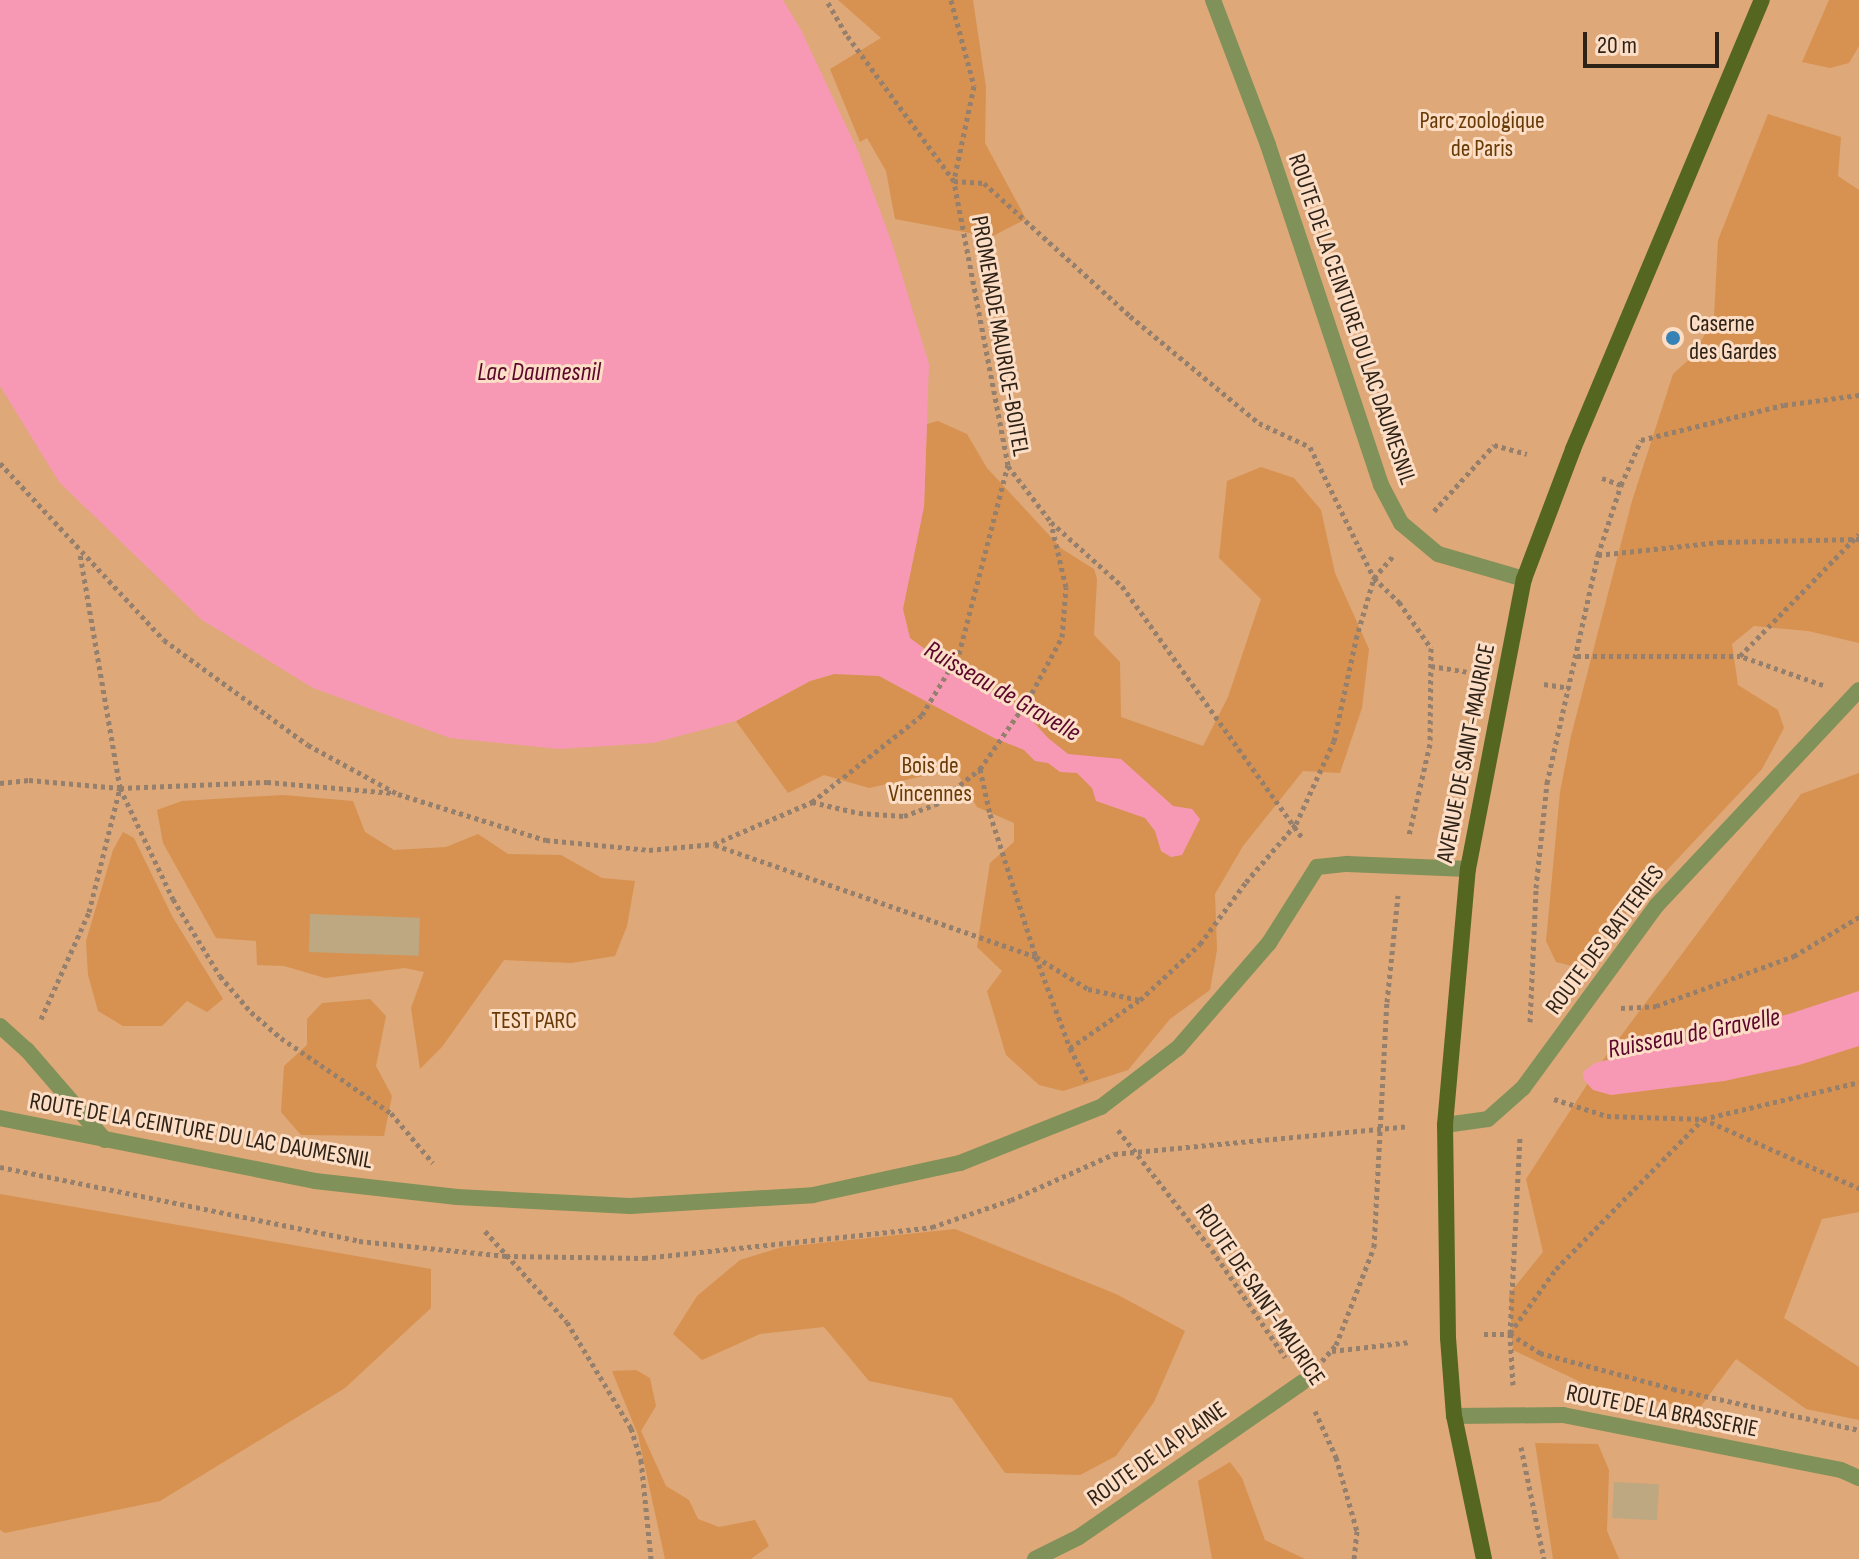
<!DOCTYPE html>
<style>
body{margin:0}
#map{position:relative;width:1859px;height:1559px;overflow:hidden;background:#fcdec6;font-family:"Sofia Sans Condensed",sans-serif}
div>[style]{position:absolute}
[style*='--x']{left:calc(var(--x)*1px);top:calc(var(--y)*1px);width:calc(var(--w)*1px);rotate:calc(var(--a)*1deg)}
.green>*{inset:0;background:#dea878;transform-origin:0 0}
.forest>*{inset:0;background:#d79251}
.water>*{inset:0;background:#f799b4}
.building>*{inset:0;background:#bea882;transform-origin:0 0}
.path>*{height:5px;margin-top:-2.5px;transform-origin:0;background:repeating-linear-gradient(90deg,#957f6d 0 4px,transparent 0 8px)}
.service>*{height:16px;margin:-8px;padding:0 8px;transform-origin:8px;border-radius:8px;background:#809159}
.pedestrian>*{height:16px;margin:-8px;padding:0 8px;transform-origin:8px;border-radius:8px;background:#809159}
.secondary>*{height:16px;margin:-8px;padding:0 8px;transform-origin:8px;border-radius:8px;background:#556621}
.dots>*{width:22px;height:22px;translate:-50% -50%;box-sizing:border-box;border:4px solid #fcdec6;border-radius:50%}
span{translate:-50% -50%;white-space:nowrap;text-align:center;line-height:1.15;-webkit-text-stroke:6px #fcdec6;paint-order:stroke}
.park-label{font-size:24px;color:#683a06}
.street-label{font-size:24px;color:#2f2216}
.poi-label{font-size:24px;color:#2f2216}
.left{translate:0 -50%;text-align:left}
.water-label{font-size:26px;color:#5b072c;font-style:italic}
.scale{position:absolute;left:1583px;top:32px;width:136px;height:36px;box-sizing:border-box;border:4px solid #2f2216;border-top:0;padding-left:10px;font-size:24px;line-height:28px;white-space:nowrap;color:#2f2216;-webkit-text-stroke:6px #fcdec6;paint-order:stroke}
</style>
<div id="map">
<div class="green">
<div style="left:0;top:0;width:1859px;height:1559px"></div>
</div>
<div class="forest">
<div style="clip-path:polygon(838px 0,973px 0,986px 87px,985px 143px,1026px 219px,991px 237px,895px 219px,886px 171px,867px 138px,860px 142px,830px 69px,881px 38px)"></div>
<div style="clip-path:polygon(1829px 0,1859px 0,1859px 46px,1849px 63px,1830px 68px,1802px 62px)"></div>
<div style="clip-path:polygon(1768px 114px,1841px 137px,1838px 176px,1859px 190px,1859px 643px,1808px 631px,1754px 626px,1732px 644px,1738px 685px,1778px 710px,1784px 728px,1762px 769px,1576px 967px,1556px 962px,1546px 941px,1560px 792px,1571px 736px,1632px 501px,1673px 374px,1693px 356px,1714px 317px,1718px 240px)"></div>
<div style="clip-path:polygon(938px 421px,967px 434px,987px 468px,1062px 549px,1094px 569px,1097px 579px,1094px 635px,1120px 662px,1121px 717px,1203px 746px,1228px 697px,1261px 599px,1219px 558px,1227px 481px,1261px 467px,1294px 478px,1321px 510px,1335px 573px,1369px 649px,1362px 708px,1340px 773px,1303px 771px,1243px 846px,1215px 894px,1217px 950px,1210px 990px,1170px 1019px,1128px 1070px,1063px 1091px,1039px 1085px,1006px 1055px,987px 991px,1002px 971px,977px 947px,990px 863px,1014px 842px,1014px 823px,977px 807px,955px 769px,869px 788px,824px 775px,788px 793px,736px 721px,810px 681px,834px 674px,924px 507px,927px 424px)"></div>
<div style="clip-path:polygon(1859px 773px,1859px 1212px,1822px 1219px,1784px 1318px,1859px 1367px,1859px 1420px,1806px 1409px,1736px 1359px,1698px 1410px,1591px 1387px,1513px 1350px,1509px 1294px,1543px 1252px,1526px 1179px,1603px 1060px,1801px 794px)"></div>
<div style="clip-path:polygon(283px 795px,353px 801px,365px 832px,394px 850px,446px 847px,478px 834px,508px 854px,561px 855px,602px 878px,635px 881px,627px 926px,615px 956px,571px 963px,504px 960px,442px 1047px,420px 1069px,411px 1008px,424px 972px,405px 968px,325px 978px,284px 966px,257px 965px,256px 941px,216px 938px,163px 843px,157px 810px,182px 801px)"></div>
<div style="clip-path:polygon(123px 832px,134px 838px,172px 916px,223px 999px,207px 1012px,187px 1001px,162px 1026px,123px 1026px,98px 1011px,88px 975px,86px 941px,113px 850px)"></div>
<div style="clip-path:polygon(370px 999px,386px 1016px,376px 1066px,392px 1096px,384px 1136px,301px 1135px,281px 1112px,284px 1066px,307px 1045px,307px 1019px,322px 1003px)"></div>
<div style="clip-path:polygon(0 1194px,431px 1269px,431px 1308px,345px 1388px,160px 1501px,5px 1533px,0 1530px)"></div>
<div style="clip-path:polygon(955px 1229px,1116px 1294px,1185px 1331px,1154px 1402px,1116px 1456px,1080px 1475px,1005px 1473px,952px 1398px,869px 1381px,824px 1327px,760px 1334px,702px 1360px,673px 1334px,697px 1296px,740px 1260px,782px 1247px)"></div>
<div style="clip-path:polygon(636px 1370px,650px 1378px,656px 1406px,641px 1431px,666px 1486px,689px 1500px,698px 1519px,719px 1527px,755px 1520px,769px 1546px,751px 1559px,665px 1559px,638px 1435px,612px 1371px)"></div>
<div style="clip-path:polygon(1535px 1443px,1598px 1444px,1609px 1470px,1607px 1531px,1619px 1559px,1553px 1559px)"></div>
<div style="clip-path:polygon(1230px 1462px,1242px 1478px,1265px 1540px,1305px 1559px,1212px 1559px,1198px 1481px)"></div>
</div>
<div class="water">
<div style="clip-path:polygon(0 0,783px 0,801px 30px,858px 151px,893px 246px,929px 364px,924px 507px,903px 609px,910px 638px,941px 661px,1018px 705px,1048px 738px,1068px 754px,1121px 759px,1173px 806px,1192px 809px,1200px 819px,1182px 855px,1171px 857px,1161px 851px,1155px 831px,1145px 818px,1096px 801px,1092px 788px,1077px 773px,1060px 772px,1048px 763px,1035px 761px,1024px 750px,994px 738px,879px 676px,834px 674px,810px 681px,736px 721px,653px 743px,559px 749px,450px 738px,313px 688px,202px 620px,59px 482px,0 386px)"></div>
<div style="clip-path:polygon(1859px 991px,1859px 1046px,1799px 1065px,1724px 1081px,1611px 1095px,1593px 1090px,1584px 1080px,1583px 1072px,1595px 1063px,1789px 1014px)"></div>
</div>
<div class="building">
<div style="left:310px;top:914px;width:110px;height:38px;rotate:2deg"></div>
<div style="left:1614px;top:1482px;width:45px;height:36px;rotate:3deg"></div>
</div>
<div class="path">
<div style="--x:951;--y:0;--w:89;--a:75"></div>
<div style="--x:974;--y:86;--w:96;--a:102"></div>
<div style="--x:954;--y:181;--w:30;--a:4"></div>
<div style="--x:984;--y:183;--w:197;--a:42.3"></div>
<div style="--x:1130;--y:316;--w:168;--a:39.7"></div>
<div style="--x:1259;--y:423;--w:56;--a:25.2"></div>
<div style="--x:1310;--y:447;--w:146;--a:64"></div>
<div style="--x:1374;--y:578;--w:29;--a:-49"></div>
<div style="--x:0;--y:463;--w:241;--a:47.2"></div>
<div style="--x:164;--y:640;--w:178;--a:36.1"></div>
<div style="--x:308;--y:745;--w:102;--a:28.6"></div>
<div style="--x:398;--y:794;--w:155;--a:17.3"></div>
<div style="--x:546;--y:840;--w:103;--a:5.5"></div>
<div style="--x:649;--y:850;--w:65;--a:-5.3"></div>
<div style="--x:714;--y:844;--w:107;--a:-23.2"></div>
<div style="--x:812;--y:802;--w:140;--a:-38.3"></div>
<div style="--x:922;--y:715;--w:71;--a:-58.8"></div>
<div style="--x:959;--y:654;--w:195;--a:-75.5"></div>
<div style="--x:1008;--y:465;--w:289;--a:-100.8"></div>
<div style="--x:954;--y:181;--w:182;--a:-126.3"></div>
<div style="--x:846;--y:34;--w:39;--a:-120"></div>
<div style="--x:1008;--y:466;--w:71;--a:52.5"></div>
<div style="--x:1051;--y:522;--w:96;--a:42"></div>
<div style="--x:1122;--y:586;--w:311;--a:54.4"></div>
<div style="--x:1602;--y:478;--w:20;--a:20"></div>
<div style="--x:1621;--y:485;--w:49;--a:-66"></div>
<div style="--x:1641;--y:440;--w:147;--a:-13.8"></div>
<div style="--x:1784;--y:405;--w:76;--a:-7.6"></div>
<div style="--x:1434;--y:511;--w:89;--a:-47.7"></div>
<div style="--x:1494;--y:445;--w:34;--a:15"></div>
<div style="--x:1598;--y:555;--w:74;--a:-71.8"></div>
<div style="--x:1577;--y:656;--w:163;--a:0"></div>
<div style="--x:1431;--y:666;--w:36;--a:9"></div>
<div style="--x:1544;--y:684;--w:26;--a:9"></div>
<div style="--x:1823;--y:685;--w:88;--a:-160.7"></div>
<div style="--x:1740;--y:656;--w:170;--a:-45.7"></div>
<div style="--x:980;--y:769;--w:46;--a:77.5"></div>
<div style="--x:990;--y:814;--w:150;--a:72.2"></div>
<div style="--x:1036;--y:957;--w:97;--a:69.5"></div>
<div style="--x:1070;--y:1048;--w:37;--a:63"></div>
<div style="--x:0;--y:783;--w:29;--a:-6"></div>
<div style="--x:29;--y:780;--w:91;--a:5"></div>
<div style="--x:120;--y:788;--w:147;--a:-2.3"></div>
<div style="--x:267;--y:782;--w:127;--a:5"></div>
<div style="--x:120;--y:788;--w:123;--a:64.5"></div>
<div style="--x:173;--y:899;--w:90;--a:58.6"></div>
<div style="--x:220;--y:976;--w:48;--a:49.3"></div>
<div style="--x:251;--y:1012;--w:40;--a:41"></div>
<div style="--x:281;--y:1038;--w:133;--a:34.3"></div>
<div style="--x:391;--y:1113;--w:65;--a:50"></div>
<div style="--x:812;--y:802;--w:48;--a:13.2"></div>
<div style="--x:859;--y:813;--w:45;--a:3.8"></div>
<div style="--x:904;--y:816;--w:33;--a:-20"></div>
<div style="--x:935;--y:805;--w:58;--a:-38.7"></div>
<div style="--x:980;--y:769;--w:84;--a:-55.2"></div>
<div style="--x:1028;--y:700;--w:72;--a:-61.6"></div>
<div style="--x:1062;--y:637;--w:50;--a:-85.4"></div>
<div style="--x:1066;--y:587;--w:66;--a:-103.2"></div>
<div style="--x:715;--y:845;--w:340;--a:19.2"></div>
<div style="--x:1036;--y:957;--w:61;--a:31.6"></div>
<div style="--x:1088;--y:989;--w:53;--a:11.9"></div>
<div style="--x:1140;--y:1000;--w:82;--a:-43"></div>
<div style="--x:1200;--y:944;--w:77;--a:-53.4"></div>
<div style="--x:1246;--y:882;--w:77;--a:-49.2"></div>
<div style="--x:1296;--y:824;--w:91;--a:-65.4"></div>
<div style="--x:1334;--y:741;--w:104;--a:-77.8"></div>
<div style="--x:1356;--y:639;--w:64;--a:-73.6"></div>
<div style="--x:1374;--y:578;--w:35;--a:44"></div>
<div style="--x:1399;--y:602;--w:56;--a:55.2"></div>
<div style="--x:1431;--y:648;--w:96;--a:90.6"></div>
<div style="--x:1430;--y:744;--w:93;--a:103"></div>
<div style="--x:1621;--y:1008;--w:35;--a:-3"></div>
<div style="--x:1656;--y:1006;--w:147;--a:-19.9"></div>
<div style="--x:1794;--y:956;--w:76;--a:-31"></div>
<div style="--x:41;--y:1019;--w:117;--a:-65.8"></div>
<div style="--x:89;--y:912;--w:128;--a:-76"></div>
<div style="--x:120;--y:788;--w:236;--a:-99.7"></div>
<div style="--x:1530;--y:1022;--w:134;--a:-87.4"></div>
<div style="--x:1536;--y:888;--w:106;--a:-84"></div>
<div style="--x:1547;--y:783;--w:234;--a:-77.4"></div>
<div style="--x:1598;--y:555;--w:123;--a:-6.1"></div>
<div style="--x:1720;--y:542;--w:139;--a:-1.2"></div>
<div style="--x:1070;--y:1048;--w:83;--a:-34.7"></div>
<div style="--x:1554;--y:1099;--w:56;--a:17.8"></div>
<div style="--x:1607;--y:1116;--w:96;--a:1.8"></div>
<div style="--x:1703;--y:1119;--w:160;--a:-13.3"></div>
<div style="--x:1118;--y:1130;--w:152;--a:51.9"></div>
<div style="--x:1212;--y:1250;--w:130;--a:55.7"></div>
<div style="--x:0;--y:1167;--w:367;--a:11.6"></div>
<div style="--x:359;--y:1241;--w:148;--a:5.8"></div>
<div style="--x:506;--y:1256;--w:138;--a:0.8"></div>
<div style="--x:644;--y:1258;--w:290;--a:-6.1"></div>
<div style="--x:932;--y:1227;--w:83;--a:-18.9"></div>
<div style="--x:1011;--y:1200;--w:113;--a:-24.1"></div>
<div style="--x:1114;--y:1154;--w:295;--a:-5.4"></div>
<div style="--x:485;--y:1231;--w:122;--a:48"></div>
<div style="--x:567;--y:1322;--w:124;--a:58.9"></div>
<div style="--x:631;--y:1428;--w:34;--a:73"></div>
<div style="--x:641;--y:1460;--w:100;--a:84.2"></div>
<div style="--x:1510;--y:1333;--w:79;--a:-54.3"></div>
<div style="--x:1556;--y:1269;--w:210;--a:-45.6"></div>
<div style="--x:1703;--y:1119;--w:171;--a:23.9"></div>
<div style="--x:1484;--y:1334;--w:26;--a:0"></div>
<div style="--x:1510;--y:1334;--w:36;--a:32"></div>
<div style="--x:1540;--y:1353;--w:138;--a:15.1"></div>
<div style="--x:1673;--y:1389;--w:190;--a:12.4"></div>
<div style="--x:1332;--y:1351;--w:79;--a:-6.6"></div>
<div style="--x:1322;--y:1361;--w:21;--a:-49"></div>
<div style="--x:1336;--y:1345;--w:105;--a:-68.8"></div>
<div style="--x:1374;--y:1247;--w:245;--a:-87"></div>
<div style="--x:1387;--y:1002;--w:107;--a:-84.1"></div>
<div style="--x:1513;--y:1385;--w:51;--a:-93.4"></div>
<div style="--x:1510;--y:1334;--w:199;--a:-87.1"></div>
<div style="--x:1315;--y:1411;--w:51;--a:65.5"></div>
<div style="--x:1336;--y:1457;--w:77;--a:74.2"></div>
<div style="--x:1357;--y:1531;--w:28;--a:96"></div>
<div style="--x:1521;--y:1447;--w:114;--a:78.4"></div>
</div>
<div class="service">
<div style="--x:0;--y:1026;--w:36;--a:42"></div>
<div style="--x:27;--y:1050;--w:119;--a:49.1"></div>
<div style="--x:1445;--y:1125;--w:43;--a:-7.9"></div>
<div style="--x:1488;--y:1119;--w:47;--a:-41.5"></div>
<div style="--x:1523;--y:1088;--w:227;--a:-53.8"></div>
<div style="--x:1657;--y:905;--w:295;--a:-46.8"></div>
<div style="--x:1454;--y:1416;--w:109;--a:-0.5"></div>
<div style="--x:1563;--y:1415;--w:283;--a:11.2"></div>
<div style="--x:1841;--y:1470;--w:20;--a:24"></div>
<div style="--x:1035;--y:1559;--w:49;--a:-26.6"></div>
<div style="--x:1079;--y:1537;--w:272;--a:-34.7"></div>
</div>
<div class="pedestrian">
<div style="--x:1213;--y:0;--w:155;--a:69.2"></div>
<div style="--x:1268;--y:145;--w:358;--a:71.6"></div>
<div style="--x:1381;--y:485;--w:43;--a:62.2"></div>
<div style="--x:1401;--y:523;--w:48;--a:40"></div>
<div style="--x:1438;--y:554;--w:90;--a:16.2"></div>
<div style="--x:0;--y:1118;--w:321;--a:11.3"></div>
<div style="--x:315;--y:1181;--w:143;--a:6.4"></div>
<div style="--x:457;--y:1197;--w:173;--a:3"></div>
<div style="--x:630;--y:1206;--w:183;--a:-3.4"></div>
<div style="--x:813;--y:1195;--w:150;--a:-12.3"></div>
<div style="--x:960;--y:1163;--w:152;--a:-21.7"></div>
<div style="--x:1101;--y:1107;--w:97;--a:-37.5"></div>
<div style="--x:1178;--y:1048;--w:139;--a:-49.1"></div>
<div style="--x:1269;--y:943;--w:90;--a:-57.7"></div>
<div style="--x:1317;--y:867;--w:30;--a:-6"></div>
<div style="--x:1347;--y:864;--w:121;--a:2.4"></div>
</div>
<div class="secondary">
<div style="--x:1484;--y:1559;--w:146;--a:-101.8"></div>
<div style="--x:1454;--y:1416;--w:78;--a:-94.4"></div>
<div style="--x:1448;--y:1338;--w:213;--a:-90.8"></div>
<div style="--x:1445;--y:1125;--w:257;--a:-84.9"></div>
<div style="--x:1468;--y:869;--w:295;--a:-79.1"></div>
<div style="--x:1524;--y:579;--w:139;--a:-69.3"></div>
<div style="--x:1573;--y:449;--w:487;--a:-67.2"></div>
</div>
<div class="dots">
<div style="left:1673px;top:338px;background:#3782b5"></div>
</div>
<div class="park-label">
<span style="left:1482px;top:135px">Parc zoologique<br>de Paris</span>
<span style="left:930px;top:780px">Bois de<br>Vincennes</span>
<span style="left:534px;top:1021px">TEST PARC</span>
</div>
<div class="street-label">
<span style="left:1352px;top:319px;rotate:71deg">ROUTE DE LA CEINTURE DU LAC DAUMESNIL</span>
<span style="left:1000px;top:336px;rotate:80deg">PROMENADE MAURICE-BOITEL</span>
<span style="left:1466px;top:753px;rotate:-79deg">AVENUE DE SAINT-MAURICE</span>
<span style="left:1605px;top:940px;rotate:-53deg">ROUTE DES BATTERIES</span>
<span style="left:201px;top:1131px;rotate:10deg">ROUTE DE LA CEINTURE DU LAC DAUMESNIL</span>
<span style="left:1260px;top:1295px;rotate:56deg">ROUTE DE SAINT-MAURICE</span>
<span style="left:1662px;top:1411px;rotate:11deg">ROUTE DE LA BRASSERIE</span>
<span style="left:1157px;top:1454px;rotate:-35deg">ROUTE DE LA PLAINE</span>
</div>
<div class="poi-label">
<span class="left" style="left:1689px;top:338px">Caserne<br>des Gardes</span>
</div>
<div class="water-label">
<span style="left:539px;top:373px">Lac Daumesnil</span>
<span style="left:1002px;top:692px;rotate:30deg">Ruisseau de Gravelle</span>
<span style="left:1694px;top:1034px;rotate:-11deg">Ruisseau de Gravelle</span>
</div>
<div class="scale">20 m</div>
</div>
